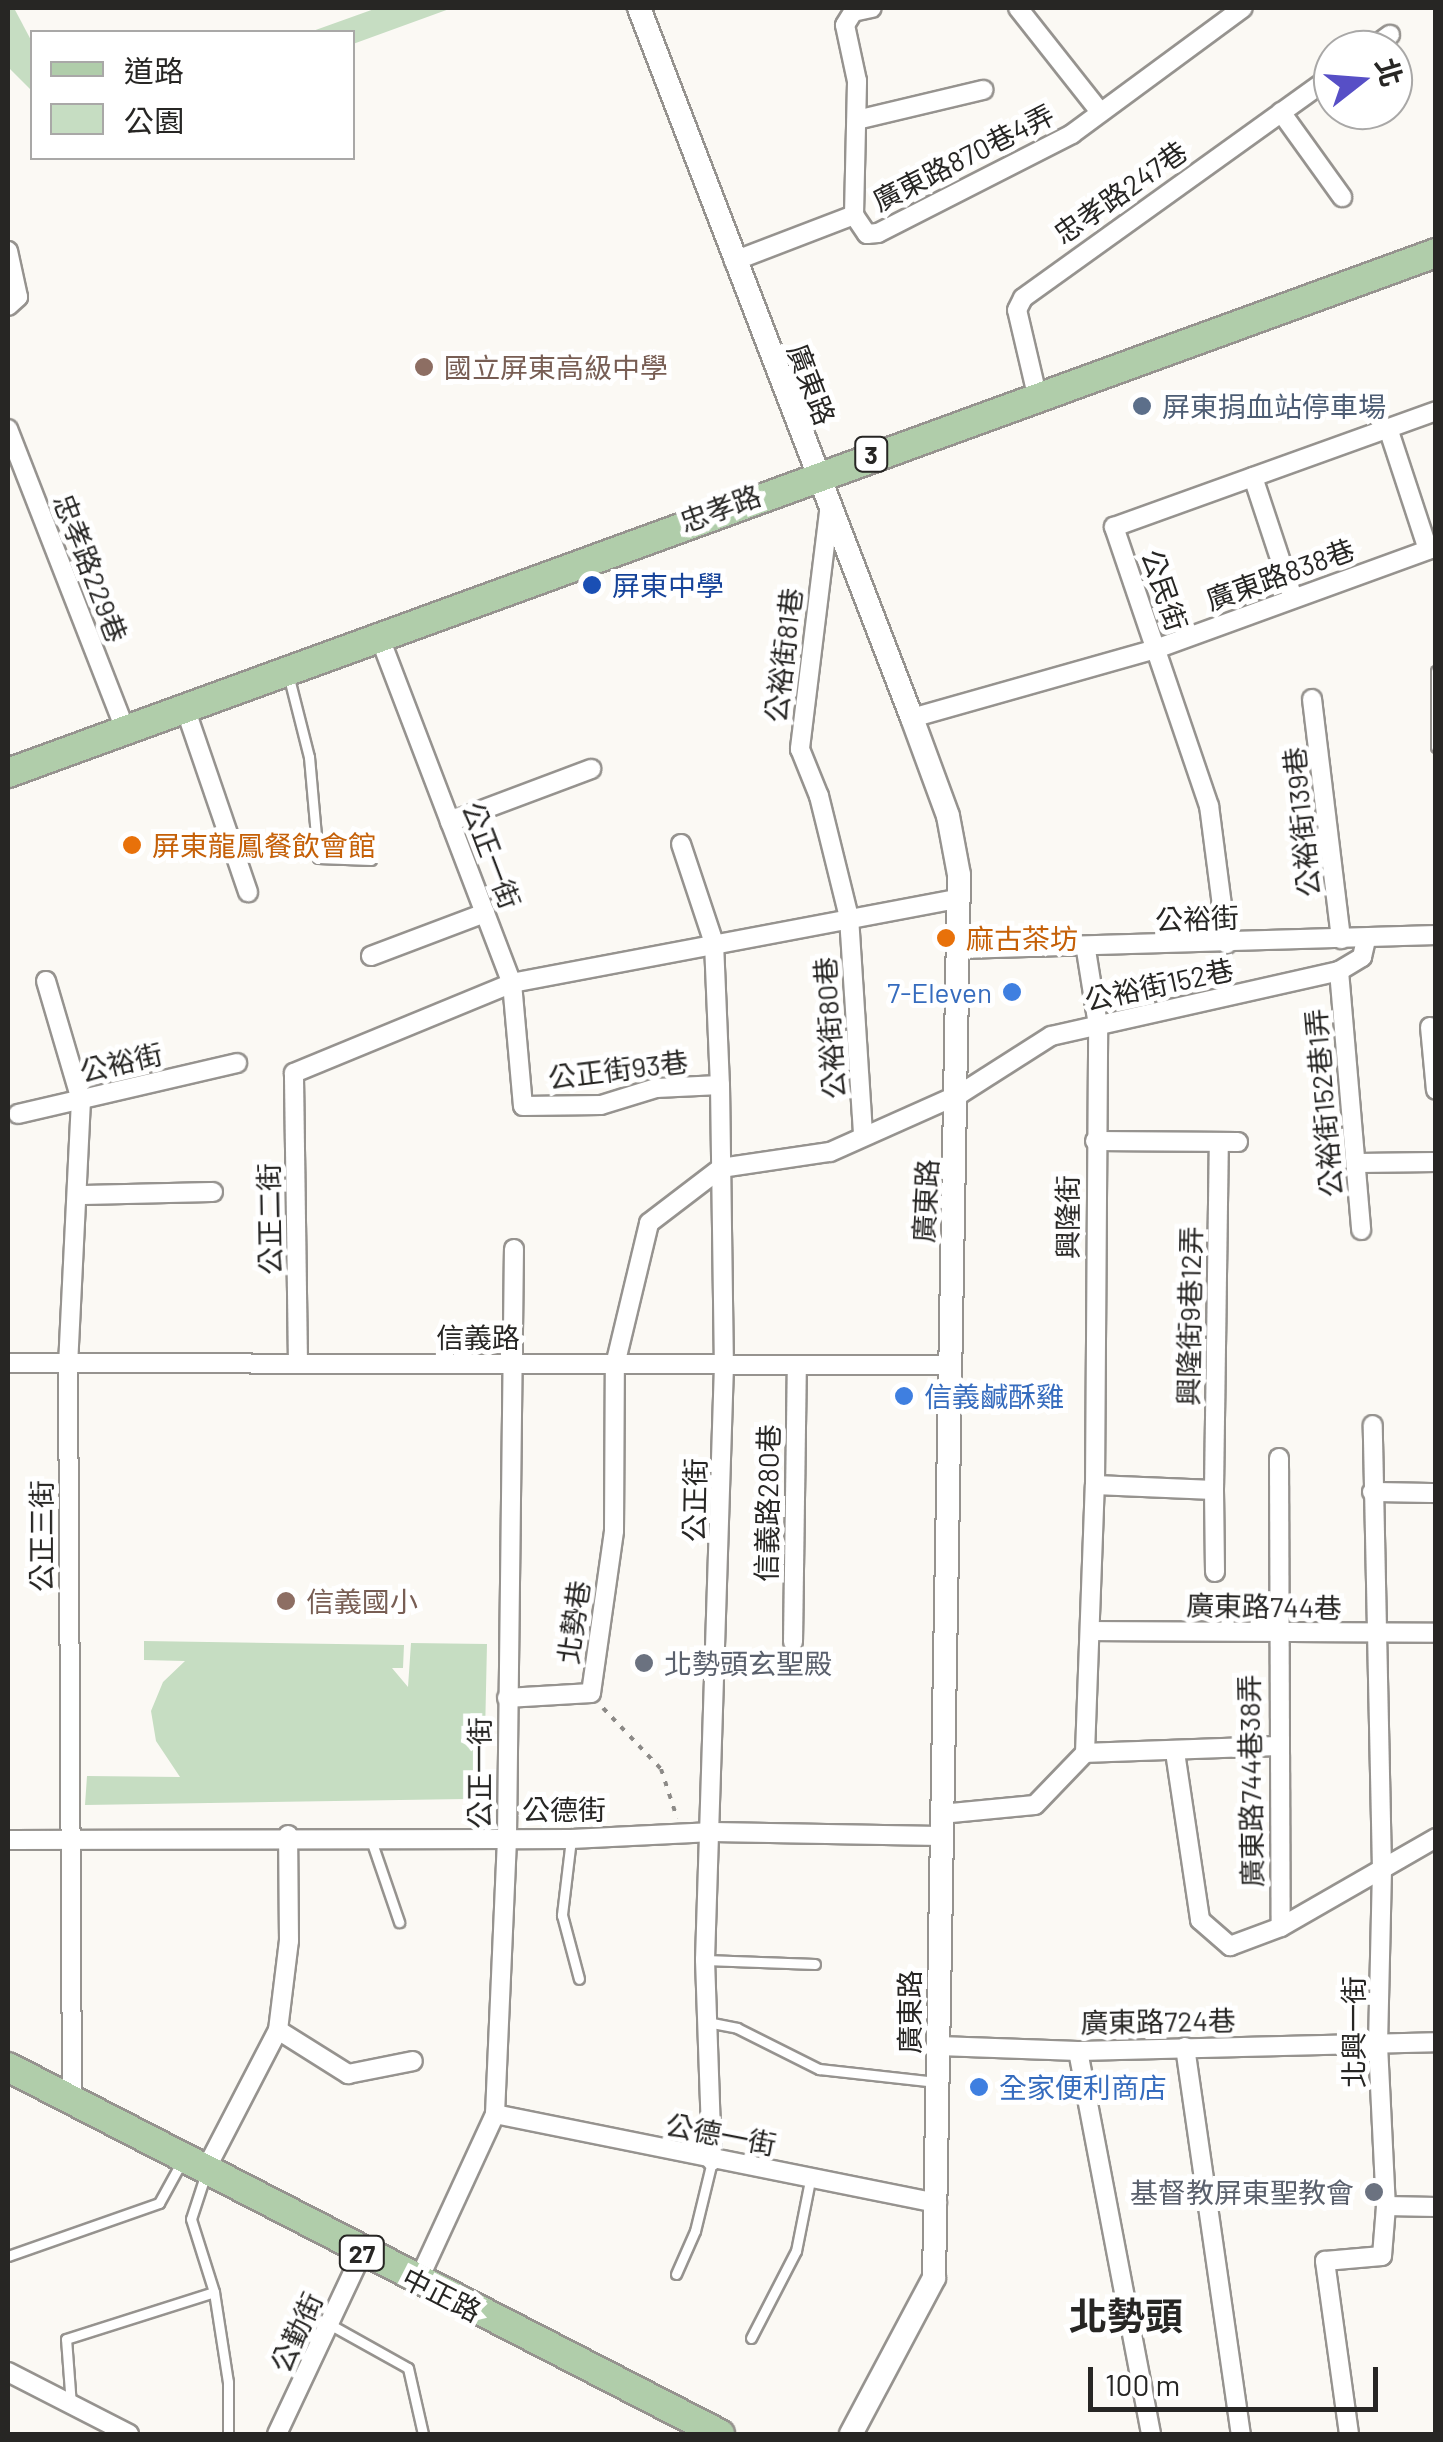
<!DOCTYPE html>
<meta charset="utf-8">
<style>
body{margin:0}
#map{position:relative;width:1443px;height:2442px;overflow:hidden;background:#fbf9f4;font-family:Barlow,"Noto Sans TC",sans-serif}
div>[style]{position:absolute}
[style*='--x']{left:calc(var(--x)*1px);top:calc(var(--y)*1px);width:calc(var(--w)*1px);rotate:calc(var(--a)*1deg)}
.green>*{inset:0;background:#c6ddc2}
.path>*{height:4px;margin-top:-2px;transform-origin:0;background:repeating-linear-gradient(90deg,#8c8a87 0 5px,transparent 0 13px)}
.roads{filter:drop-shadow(2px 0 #96938f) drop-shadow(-2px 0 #96938f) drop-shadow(0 2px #96938f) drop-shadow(0 -2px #96938f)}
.service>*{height:9px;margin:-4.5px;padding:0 4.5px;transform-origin:4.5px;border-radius:4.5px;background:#fff}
.minor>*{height:18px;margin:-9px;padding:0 9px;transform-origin:9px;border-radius:9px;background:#fff}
.tertiary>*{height:22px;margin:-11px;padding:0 11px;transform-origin:11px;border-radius:11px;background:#fff}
.primary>*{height:28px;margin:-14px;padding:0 14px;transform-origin:14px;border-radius:14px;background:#b0cdaa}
.dots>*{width:28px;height:28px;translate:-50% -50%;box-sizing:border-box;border:5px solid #fff;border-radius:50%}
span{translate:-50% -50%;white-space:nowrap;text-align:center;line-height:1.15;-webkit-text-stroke:10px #fff;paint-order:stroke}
.shield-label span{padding:2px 8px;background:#fff;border:2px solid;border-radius:8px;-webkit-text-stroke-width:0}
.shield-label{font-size:25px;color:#272624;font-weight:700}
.street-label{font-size:28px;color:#272624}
.education-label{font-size:28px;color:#785e54}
.left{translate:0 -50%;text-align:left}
.service-label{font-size:28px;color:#4e5e75}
.transit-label{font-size:28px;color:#164399}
.food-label{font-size:28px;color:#c56008}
.shop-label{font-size:28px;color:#366cbe}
.right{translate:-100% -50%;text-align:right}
.worship-label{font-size:28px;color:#5b616d}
.district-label{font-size:38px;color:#272624;font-weight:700}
.frame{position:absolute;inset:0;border:10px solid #272624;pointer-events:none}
.legend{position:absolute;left:30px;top:30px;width:325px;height:130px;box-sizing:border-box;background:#fff;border:2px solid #a9a8a7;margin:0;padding:12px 18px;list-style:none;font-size:30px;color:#272624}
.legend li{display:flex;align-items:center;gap:20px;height:50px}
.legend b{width:50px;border:2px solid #a9a8a7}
.north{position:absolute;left:1313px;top:30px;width:100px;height:100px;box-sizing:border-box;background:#fff;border:2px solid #a9a8a7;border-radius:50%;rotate:73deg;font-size:28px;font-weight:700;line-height:40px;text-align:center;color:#272624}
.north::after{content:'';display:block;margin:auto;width:35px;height:45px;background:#574fc6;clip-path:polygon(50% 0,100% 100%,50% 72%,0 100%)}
.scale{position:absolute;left:1088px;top:2367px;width:290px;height:45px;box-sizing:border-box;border:5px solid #272624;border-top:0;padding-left:12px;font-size:30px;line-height:35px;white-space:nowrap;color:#272624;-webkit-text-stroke:8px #fff;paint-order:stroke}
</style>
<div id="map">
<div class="green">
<div style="clip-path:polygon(8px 8px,14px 8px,32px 42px,32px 91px,8px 67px)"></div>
<div style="clip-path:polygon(377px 8px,452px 8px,353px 44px,352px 32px,310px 32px)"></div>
<div style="clip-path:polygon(144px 1641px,404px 1645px,403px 1668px,392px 1668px,408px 1687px,411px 1643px,487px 1644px,484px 1781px,466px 1781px,465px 1799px,85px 1805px,87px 1776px,180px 1777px,156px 1741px,151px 1711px,163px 1682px,185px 1661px,144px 1660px)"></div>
</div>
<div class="path">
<div style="--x:603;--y:1708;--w:84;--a:46.4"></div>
<div style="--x:661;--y:1769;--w:52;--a:71.9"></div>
</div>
<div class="roads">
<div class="service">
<div style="--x:1436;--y:671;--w:76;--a:90"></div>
<div style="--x:288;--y:674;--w:86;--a:75.8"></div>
<div style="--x:309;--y:757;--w:101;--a:84.9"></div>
<div style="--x:318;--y:858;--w:53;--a:2.2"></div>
<div style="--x:571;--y:1839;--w:77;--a:96.8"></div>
<div style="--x:562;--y:1915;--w:66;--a:75.1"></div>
<div style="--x:371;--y:1840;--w:87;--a:71.1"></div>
<div style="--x:705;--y:1960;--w:110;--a:2.1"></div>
<div style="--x:707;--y:2022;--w:31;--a:11"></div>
<div style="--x:737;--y:2028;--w:92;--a:26.6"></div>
<div style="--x:819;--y:2069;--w:118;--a:6.3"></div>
<div style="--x:206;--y:2173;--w:48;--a:108.1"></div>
<div style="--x:191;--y:2219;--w:77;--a:72.5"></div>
<div style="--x:214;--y:2292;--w:91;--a:81.2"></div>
<div style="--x:228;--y:2382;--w:52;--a:90"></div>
<div style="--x:8;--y:2256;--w:160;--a:-19.3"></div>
<div style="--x:159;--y:2203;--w:46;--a:-61.2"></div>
<div style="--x:676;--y:2274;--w:47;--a:-66.2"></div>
<div style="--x:695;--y:2231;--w:72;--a:-76.3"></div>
<div style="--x:331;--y:2325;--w:88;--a:29.2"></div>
<div style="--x:408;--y:2368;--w:68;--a:77.2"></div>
<div style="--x:751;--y:2338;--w:98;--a:-62.7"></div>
<div style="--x:796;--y:2251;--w:72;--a:-78.8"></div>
<div style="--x:71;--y:2405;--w:66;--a:-94.3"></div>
<div style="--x:66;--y:2339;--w:155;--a:-17.6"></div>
</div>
<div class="minor">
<div style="--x:1018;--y:8;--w:132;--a:51.7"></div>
<div style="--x:1369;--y:50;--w:26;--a:-36"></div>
<div style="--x:1281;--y:112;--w:105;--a:54.3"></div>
<div style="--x:857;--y:120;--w:130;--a:-13.4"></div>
<div style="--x:854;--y:215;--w:23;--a:56"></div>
<div style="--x:867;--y:234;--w:11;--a:-5"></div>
<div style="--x:878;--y:233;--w:218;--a:-27"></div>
<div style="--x:1072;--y:134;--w:212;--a:-36.4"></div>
<div style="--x:854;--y:215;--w:134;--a:-88.7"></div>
<div style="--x:857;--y:81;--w:57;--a:-102.1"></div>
<div style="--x:845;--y:25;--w:15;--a:-58"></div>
<div style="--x:853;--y:12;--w:19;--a:-12"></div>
<div style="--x:8;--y:251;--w:47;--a:77.7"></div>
<div style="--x:18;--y:297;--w:13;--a:138"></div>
<div style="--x:734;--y:261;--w:129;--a:-21"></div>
<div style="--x:1037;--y:395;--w:87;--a:-103.2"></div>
<div style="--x:1017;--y:310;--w:13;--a:-63"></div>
<div style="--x:1023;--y:298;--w:382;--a:-35.7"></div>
<div style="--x:1388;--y:428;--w:128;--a:71.8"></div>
<div style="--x:8;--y:429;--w:320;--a:68.7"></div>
<div style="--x:1253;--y:477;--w:127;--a:71.7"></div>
<div style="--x:829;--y:512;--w:239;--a:97"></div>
<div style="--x:800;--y:749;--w:51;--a:68"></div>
<div style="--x:819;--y:796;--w:125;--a:76.1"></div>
<div style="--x:849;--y:917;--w:218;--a:86.3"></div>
<div style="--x:378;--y:633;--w:375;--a:69.1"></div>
<div style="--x:512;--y:983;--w:123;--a:84.9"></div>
<div style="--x:523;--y:1106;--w:78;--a:-0.7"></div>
<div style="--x:601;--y:1105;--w:58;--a:-17.2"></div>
<div style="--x:656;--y:1088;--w:64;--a:-2.7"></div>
<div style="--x:1312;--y:699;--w:242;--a:83.1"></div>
<div style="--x:184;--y:705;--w:198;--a:71.1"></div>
<div style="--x:912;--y:718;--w:254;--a:-15.8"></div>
<div style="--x:1156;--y:649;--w:298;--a:-20"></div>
<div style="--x:450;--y:822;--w:151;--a:-20.6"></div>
<div style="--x:681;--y:844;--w:104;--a:71.6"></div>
<div style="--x:714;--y:943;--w:142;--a:87.6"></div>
<div style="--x:720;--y:1085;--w:280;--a:89.2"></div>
<div style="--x:724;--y:1365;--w:595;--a:91.83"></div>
<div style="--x:705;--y:1960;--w:201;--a:88"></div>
<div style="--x:1227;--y:944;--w:139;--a:-97.4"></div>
<div style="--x:1209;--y:806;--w:295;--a:-108.8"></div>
<div style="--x:1114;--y:527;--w:342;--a:-19.8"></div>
<div style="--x:961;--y:949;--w:475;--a:-1.7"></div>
<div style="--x:371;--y:956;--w:122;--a:-20.7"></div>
<div style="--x:1339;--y:971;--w:260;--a:85.1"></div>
<div style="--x:46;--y:981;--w:124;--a:73.6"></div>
<div style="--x:81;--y:1100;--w:263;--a:92.8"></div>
<div style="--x:68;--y:1363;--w:734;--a:89.69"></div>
<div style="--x:1430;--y:1027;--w:63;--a:84.6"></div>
<div style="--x:18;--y:1114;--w:225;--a:-13.1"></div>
<div style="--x:1095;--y:1141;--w:143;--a:0.4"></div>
<div style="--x:1358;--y:1163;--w:78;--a:-0.7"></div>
<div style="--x:82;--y:1195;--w:131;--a:-1.3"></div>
<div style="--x:8;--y:1363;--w:940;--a:0.12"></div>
<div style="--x:298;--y:1364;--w:291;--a:-90.8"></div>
<div style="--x:294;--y:1073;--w:236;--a:-22.4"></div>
<div style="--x:512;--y:983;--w:456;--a:-10.7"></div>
<div style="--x:1279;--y:1458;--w:469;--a:89.8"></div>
<div style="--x:1095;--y:1485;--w:119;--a:2.4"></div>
<div style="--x:1214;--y:1490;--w:82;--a:89.3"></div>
<div style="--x:1214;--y:1490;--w:348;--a:-89.2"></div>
<div style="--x:1372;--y:1492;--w:64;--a:0.9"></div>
<div style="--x:1092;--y:1631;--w:344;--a:0.3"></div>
<div style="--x:793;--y:1642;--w:277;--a:-89.2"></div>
<div style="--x:507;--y:1698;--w:84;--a:-3.4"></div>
<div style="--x:591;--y:1693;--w:164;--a:-81.9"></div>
<div style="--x:614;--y:1531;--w:166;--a:-89.7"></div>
<div style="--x:615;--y:1365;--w:146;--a:-76.5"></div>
<div style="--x:649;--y:1223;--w:91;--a:-37.4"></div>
<div style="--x:721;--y:1168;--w:110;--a:-8.4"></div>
<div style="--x:830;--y:1152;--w:142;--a:-24"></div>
<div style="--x:960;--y:1094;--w:108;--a:-32.5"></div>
<div style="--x:1051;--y:1036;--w:295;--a:-12.7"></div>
<div style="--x:1339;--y:971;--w:27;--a:-31"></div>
<div style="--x:1362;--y:957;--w:18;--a:-77"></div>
<div style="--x:1175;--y:1752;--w:170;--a:81.5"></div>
<div style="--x:1200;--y:1920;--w:40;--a:41"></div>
<div style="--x:1230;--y:1946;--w:54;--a:-20.4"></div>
<div style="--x:1281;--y:1927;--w:116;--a:-29.9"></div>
<div style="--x:1382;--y:1869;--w:444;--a:-91.2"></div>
<div style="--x:1085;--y:1753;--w:191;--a:-2.1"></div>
<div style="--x:941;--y:1814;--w:94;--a:-5.5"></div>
<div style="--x:1035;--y:1805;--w:72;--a:-46.1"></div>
<div style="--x:1085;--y:1753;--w:268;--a:-87.9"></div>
<div style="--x:1095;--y:1485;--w:460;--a:-89.6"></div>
<div style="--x:1098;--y:1025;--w:76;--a:-99.1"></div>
<div style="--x:1436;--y:1838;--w:62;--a:150.1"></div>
<div style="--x:1382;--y:1869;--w:176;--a:91.3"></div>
<div style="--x:1378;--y:2045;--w:161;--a:87.2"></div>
<div style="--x:1386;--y:2206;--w:50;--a:1.1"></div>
<div style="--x:8;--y:1840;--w:563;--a:-0.1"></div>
<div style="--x:571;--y:1839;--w:142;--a:-2.8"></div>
<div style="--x:713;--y:1832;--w:227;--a:1"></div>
<div style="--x:278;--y:2030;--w:83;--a:32.2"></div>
<div style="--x:348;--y:2074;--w:66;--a:-11.3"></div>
<div style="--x:939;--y:2046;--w:139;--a:2.1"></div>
<div style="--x:1078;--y:2051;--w:358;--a:-1.4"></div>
<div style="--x:1185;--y:2047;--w:391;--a:81.8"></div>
<div style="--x:1078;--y:2051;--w:390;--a:79.2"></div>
<div style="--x:495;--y:2114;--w:451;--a:11.4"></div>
<div style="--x:208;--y:2165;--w:152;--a:-62.6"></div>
<div style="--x:278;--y:2030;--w:90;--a:-83"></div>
<div style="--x:289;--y:1941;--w:106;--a:-90.5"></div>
<div style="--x:418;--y:2281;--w:184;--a:-65.2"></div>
<div style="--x:495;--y:2114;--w:278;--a:-87.5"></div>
<div style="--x:507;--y:1836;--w:587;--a:-89.32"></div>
<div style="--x:8;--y:2372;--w:136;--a:27.1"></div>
<div style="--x:277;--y:2434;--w:200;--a:-64.8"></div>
<div style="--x:1349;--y:2434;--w:175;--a:-97.9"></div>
<div style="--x:1325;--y:2261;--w:57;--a:-5"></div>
<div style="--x:1382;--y:2256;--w:50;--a:-85.4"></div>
</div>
<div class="tertiary">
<div style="--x:639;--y:8;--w:761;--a:68.97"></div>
<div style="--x:912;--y:718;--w:104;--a:69.8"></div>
<div style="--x:948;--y:816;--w:60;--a:79.4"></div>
<div style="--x:959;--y:875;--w:1403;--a:91.02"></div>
<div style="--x:934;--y:2278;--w:177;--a:118"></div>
</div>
<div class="primary">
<div style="--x:8;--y:773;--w:1520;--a:-20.01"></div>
<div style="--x:8;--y:2067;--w:801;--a:27.27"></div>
</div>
</div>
<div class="dots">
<div style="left:424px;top:367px;background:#8d6e63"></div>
<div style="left:1142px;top:406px;background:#5c6f8a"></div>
<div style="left:592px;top:585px;background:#1a4fb4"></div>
<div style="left:132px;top:845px;background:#e8710a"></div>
<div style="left:946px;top:938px;background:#e8710a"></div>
<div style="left:1012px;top:992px;background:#3f7fe0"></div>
<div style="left:904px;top:1396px;background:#3f7fe0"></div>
<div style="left:286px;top:1601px;background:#8d6e63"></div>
<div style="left:644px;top:1663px;background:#6b7280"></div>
<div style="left:979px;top:2087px;background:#3f7fe0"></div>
<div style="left:1374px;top:2192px;background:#6b7280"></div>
</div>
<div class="shield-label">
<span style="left:871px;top:454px">3</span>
<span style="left:362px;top:2253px">27</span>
</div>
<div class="street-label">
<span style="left:963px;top:157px;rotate:-27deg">廣東路870巷4弄</span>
<span style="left:1120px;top:192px;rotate:-35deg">忠孝路247巷</span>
<span style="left:812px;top:384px;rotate:69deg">廣東路</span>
<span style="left:720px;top:508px;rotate:-20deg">忠孝路</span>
<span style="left:91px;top:568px;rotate:69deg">忠孝路229巷</span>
<span style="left:1280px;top:574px;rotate:-20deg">廣東路838巷</span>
<span style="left:1165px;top:590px;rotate:71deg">公民街</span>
<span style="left:783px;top:655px;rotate:-83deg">公裕街81巷</span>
<span style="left:1301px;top:822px;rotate:-96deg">公裕街139巷</span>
<span style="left:492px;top:855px;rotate:69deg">公正一街</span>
<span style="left:1197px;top:918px;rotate:-2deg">公裕街</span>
<span style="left:1159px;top:984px;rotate:-12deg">公裕街152巷</span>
<span style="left:829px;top:1028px;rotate:-94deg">公裕街80巷</span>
<span style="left:121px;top:1062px;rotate:-13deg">公裕街</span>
<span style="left:618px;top:1069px;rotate:-7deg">公正街93巷</span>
<span style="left:1323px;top:1103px;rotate:-95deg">公裕街152巷1弄</span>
<span style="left:925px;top:1201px;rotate:-87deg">廣東路</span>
<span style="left:1067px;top:1217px;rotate:-90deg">興隆街</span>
<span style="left:269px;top:1219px;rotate:-91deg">公正二街</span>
<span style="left:1189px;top:1316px;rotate:-89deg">興隆街9巷12弄</span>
<span style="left:478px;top:1337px">信義路</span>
<span style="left:694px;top:1500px;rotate:-89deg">公正街</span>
<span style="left:767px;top:1503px;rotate:-89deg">信義路280巷</span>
<span style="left:41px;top:1536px;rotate:-90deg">公正三街</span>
<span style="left:1264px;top:1606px;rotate:1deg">廣東路744巷</span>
<span style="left:573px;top:1622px;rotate:-82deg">北勢巷</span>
<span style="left:479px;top:1773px;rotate:-90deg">公正一街</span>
<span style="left:1250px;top:1781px;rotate:-91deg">廣東路744巷38弄</span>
<span style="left:564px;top:1809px">公德街</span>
<span style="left:909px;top:2012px;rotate:-90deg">廣東路</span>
<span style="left:1158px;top:2021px;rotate:-1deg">廣東路724巷</span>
<span style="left:1353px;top:2032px;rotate:-90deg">北興一街</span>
<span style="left:721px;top:2134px;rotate:11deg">公德一街</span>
<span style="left:442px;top:2294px;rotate:27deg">中正路</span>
<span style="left:296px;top:2332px;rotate:-65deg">公勤街</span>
</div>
<div class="education-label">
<span class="left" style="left:444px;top:367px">國立屏東高級中學</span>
<span class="left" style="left:306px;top:1601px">信義國小</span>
</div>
<div class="service-label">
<span class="left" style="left:1162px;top:406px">屏東捐血站停車場</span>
</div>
<div class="transit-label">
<span class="left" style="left:612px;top:585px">屏東中學</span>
</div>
<div class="food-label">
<span class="left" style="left:152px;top:845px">屏東龍鳳餐飲會館</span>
<span class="left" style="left:966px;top:938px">麻古茶坊</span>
</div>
<div class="shop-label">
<span class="right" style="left:992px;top:992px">7-Eleven</span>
<span class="left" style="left:924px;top:1396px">信義鹹酥雞</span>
<span class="left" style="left:999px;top:2087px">全家便利商店</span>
</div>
<div class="worship-label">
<span class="left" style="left:664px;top:1663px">北勢頭玄聖殿</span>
<span class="right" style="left:1354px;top:2192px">基督教屏東聖教會</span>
</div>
<div class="district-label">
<span style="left:1126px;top:2316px">北勢頭</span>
</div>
<div class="frame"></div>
<ul class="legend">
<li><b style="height:12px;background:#b0cdaa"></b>道路</li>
<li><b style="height:28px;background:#c6ddc2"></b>公園</li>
</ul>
<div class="north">北</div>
<div class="scale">100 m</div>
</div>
